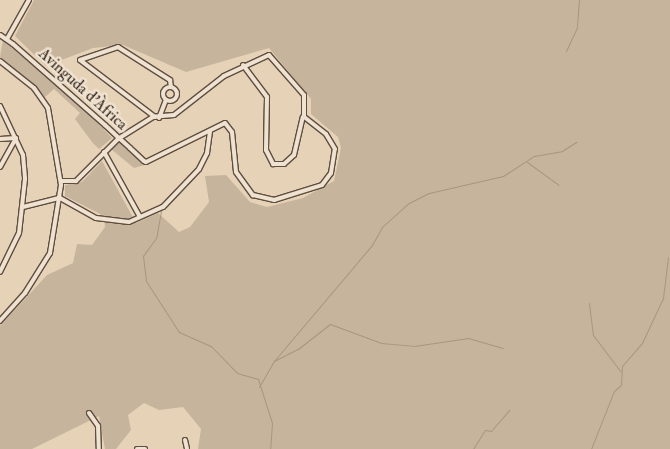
<!DOCTYPE html>
<meta charset="utf-8">
<style>
body{margin:0}
#map{position:relative;width:670px;height:449px;overflow:hidden;background:#e6d2b7;font-family:"IM FELL Double Pica",serif}
div>[style]{position:absolute}
[style*='--x']{left:calc(var(--x)*1px);top:calc(var(--y)*1px);width:calc(var(--w)*1px);rotate:calc(var(--a)*1deg)}
.green>*{inset:0;background:#c7b49c}
.stream>*{height:1px;margin:-0.5px;padding:0 0.5px;transform-origin:0.5px;border-radius:0.5px;background:#a89681}
.roads{filter:drop-shadow(1px 0 #5e4e40) drop-shadow(-1px 0 #5e4e40) drop-shadow(0 1px #5e4e40) drop-shadow(0 -1px #5e4e40)}
.minor>*{height:4px;margin:-2px;padding:0 2px;transform-origin:2px;border-radius:2px;background:#efe2d0}
.minor>.ring{margin:-2px;padding:0;box-sizing:content-box;background:none;border:4px solid #efe2d0;border-radius:50%}
span{translate:-50% -50%;white-space:nowrap;text-align:center;line-height:1.15;-webkit-text-stroke:5px #efe2d0;paint-order:stroke}
.street-label{font-size:16px;color:#312219}
</style>
<div id="map">
<div class="green">
<div style="clip-path:polygon(34px 0,670px 0,670px 449px,198px 449px,201px 429px,183px 407px,159px 410px,144px 403px,128px 415px,131px 430px,116px 449px,105px 449px,99px 416px,32px 449px,0 449px,0 326px,47px 275px,73px 263px,77px 244px,92px 245px,105px 227px,104px 216px,65px 196px,65px 185px,82px 182px,102px 161px,136px 223px,158px 213px,179px 232px,190px 227px,209px 202px,205px 176px,226px 175px,250px 202px,267px 207px,303px 198px,334px 181px,341px 148px,338px 137px,311px 114px,311px 99px,269px 48px,186px 72px,123px 45px,93px 48px,46px 66px,15px 36px)"></div>
<div style="clip-path:polygon(3px 40px,88px 113px,112px 138px,99px 149px,92px 142px,75px 119px,80px 113px,54px 89px,45px 97px,0 57px)"></div>
<div style="clip-path:polygon(118px 142px,120px 143px,145px 165px,134px 168px,111px 149px)"></div>
</div>
<div class="stream">
<div style="--x:670;--y:43;--w:1;--a:90"></div>
<div style="--x:566;--y:51;--w:26;--a:-65"></div>
<div style="--x:577;--y:27;--w:27;--a:-86"></div>
<div style="--x:527;--y:162;--w:39;--a:36"></div>
<div style="--x:161;--y:211;--w:27;--a:100"></div>
<div style="--x:156;--y:238;--w:22;--a:126"></div>
<div style="--x:143;--y:256;--w:25;--a:83"></div>
<div style="--x:146;--y:281;--w:61;--a:57.1"></div>
<div style="--x:179;--y:332;--w:35;--a:24"></div>
<div style="--x:211;--y:346;--w:37;--a:46"></div>
<div style="--x:237;--y:373;--w:22;--a:16"></div>
<div style="--x:258;--y:379;--w:46;--a:72.3"></div>
<div style="--x:272;--y:423;--w:26;--a:94"></div>
<div style="--x:589;--y:303;--w:32;--a:83"></div>
<div style="--x:593;--y:335;--w:46;--a:52.9"></div>
<div style="--x:274;--y:361;--w:152;--a:-49.8"></div>
<div style="--x:372;--y:245;--w:21;--a:-61"></div>
<div style="--x:382;--y:227;--w:36;--a:-42"></div>
<div style="--x:409;--y:203;--w:22;--a:-27"></div>
<div style="--x:429;--y:193;--w:76;--a:-12.9"></div>
<div style="--x:503;--y:176;--w:37;--a:-33"></div>
<div style="--x:534;--y:156;--w:28;--a:-10"></div>
<div style="--x:562;--y:151;--w:17;--a:-33"></div>
<div style="--x:259;--y:387;--w:30;--a:-60"></div>
<div style="--x:274;--y:361;--w:27;--a:-27"></div>
<div style="--x:298;--y:349;--w:41;--a:-38"></div>
<div style="--x:330;--y:324;--w:54;--a:20.4"></div>
<div style="--x:381;--y:343;--w:33;--a:5"></div>
<div style="--x:414;--y:346;--w:55;--a:-8.4"></div>
<div style="--x:468;--y:338;--w:36;--a:16"></div>
<div style="--x:473;--y:449;--w:22;--a:-58"></div>
<div style="--x:485;--y:430;--w:6;--a:9"></div>
<div style="--x:491;--y:431;--w:28;--a:-49"></div>
<div style="--x:591;--y:449;--w:62;--a:-68.4"></div>
<div style="--x:614;--y:391;--w:9;--a:-41"></div>
<div style="--x:621;--y:385;--w:19;--a:-87"></div>
<div style="--x:622;--y:366;--w:30;--a:-49"></div>
<div style="--x:642;--y:343;--w:50;--a:-65"></div>
<div style="--x:663;--y:298;--w:41;--a:-83"></div>
</div>
<div class="roads">
<div class="minor">
<div style="--x:0;--y:35;--w:16;--a:35"></div>
<div style="--x:13;--y:44;--w:123;--a:41.4"></div>
<div style="--x:105;--y:125;--w:19;--a:43"></div>
<div style="--x:119;--y:138;--w:15;--a:42"></div>
<div style="--x:130;--y:148;--w:19;--a:43"></div>
<div style="--x:144;--y:161;--w:2;--a:27"></div>
<div style="--x:146;--y:162;--w:88;--a:-26.3"></div>
<div style="--x:225;--y:123;--w:11;--a:52"></div>
<div style="--x:232;--y:132;--w:40;--a:84.3"></div>
<div style="--x:236;--y:172;--w:29;--a:54"></div>
<div style="--x:253;--y:195;--w:22;--a:13"></div>
<div style="--x:274;--y:200;--w:50;--a:-17.4"></div>
<div style="--x:322;--y:185;--w:15;--a:-53"></div>
<div style="--x:331;--y:173;--w:24;--a:-81"></div>
<div style="--x:335;--y:149;--w:17;--a:-121"></div>
<div style="--x:326;--y:134;--w:28;--a:-142"></div>
<div style="--x:304;--y:117;--w:22;--a:-90"></div>
<div style="--x:304;--y:95;--w:53;--a:-131.2"></div>
<div style="--x:269;--y:55;--w:50;--a:155"></div>
<div style="--x:224;--y:76;--w:63;--a:142"></div>
<div style="--x:174;--y:115;--w:21;--a:175"></div>
<div style="--x:153;--y:117;--w:40;--a:148"></div>
<div style="--x:119;--y:138;--w:61;--a:135"></div>
<div style="--x:76;--y:181;--w:15;--a:180"></div>
<div style="--x:7;--y:39;--w:45;--a:-60.6"></div>
<div style="--x:0;--y:61;--w:43;--a:38.5"></div>
<div style="--x:34;--y:88;--w:24;--a:55"></div>
<div style="--x:48;--y:108;--w:78;--a:80.4"></div>
<div style="--x:61;--y:185;--w:69;--a:99.2"></div>
<div style="--x:50;--y:253;--w:47;--a:122"></div>
<div style="--x:25;--y:293;--w:38;--a:132"></div>
<div style="--x:243;--y:65;--w:40;--a:53"></div>
<div style="--x:267;--y:97;--w:53;--a:91.1"></div>
<div style="--x:266;--y:150;--w:16;--a:63"></div>
<div style="--x:273;--y:164;--w:11;--a:0"></div>
<div style="--x:284;--y:164;--w:13;--a:-42"></div>
<div style="--x:294;--y:155;--w:39;--a:-77"></div>
<div class="ring" style="left:163px;top:87px;width:10px;height:10px"></div>
<div style="--x:0;--y:106;--w:54;--a:64.9"></div>
<div style="--x:23;--y:155;--w:24;--a:85"></div>
<div style="--x:25;--y:179;--w:54;--a:96.3"></div>
<div style="--x:19;--y:233;--w:43;--a:116"></div>
<div style="--x:155;--y:117;--w:94;--a:-142.8"></div>
<div style="--x:80;--y:60;--w:40;--a:-18.9"></div>
<div style="--x:118;--y:47;--w:62;--a:32.4"></div>
<div style="--x:170;--y:80;--w:7;--a:82"></div>
<div style="--x:159;--y:118;--w:19;--a:-69"></div>
<div style="--x:0;--y:139;--w:16;--a:-4"></div>
<div style="--x:104;--y:152;--w:74;--a:61"></div>
<div style="--x:0;--y:167;--w:33;--a:-61"></div>
<div style="--x:23;--y:207;--w:38;--a:-14"></div>
<div style="--x:60;--y:198;--w:41;--a:29.1"></div>
<div style="--x:96;--y:218;--w:33;--a:7"></div>
<div style="--x:129;--y:222;--w:37;--a:-24"></div>
<div style="--x:163;--y:207;--w:52;--a:-46.5"></div>
<div style="--x:199;--y:169;--w:18;--a:-63"></div>
<div style="--x:207;--y:153;--w:22;--a:-82"></div>
<div style="--x:89;--y:413;--w:16;--a:55"></div>
<div style="--x:98;--y:426;--w:23;--a:88"></div>
<div style="--x:185;--y:440;--w:9;--a:77"></div>
<div style="--x:137;--y:449;--w:8;--a:0"></div>
</div>
</div>
<div class="street-label">
<span style="left:83px;top:89px;rotate:42deg">Avinguda d'Àfrica</span>
</div>
</div>
